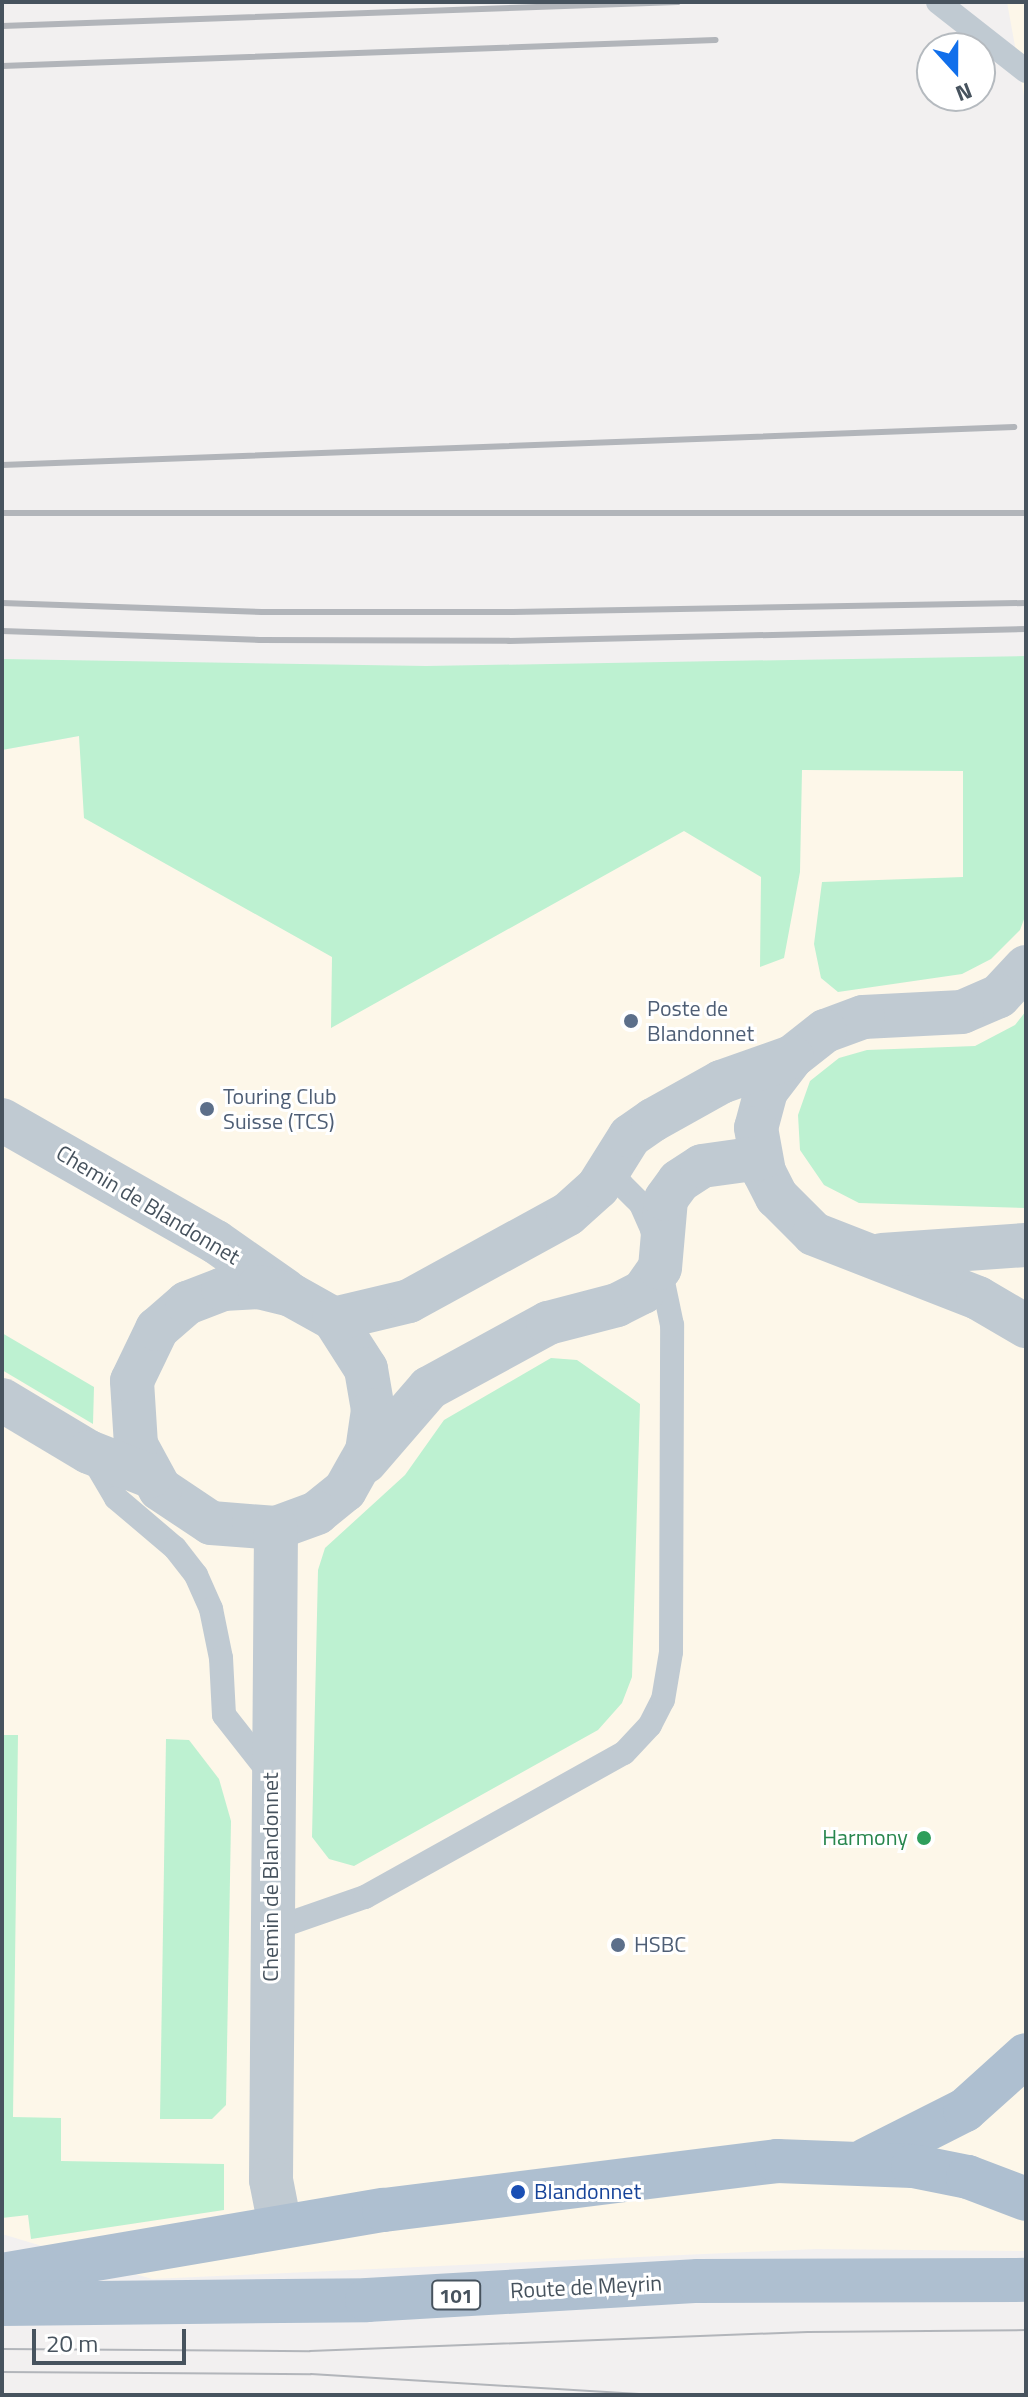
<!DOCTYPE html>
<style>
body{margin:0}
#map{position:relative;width:1028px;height:2397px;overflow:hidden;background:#f2f0f0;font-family:"Titillium Web",sans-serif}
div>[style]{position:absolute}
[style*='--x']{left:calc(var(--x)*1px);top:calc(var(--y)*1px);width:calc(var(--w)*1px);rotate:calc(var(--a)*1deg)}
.commercial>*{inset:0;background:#fdf7e9}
.green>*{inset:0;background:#bdf1d1}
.service>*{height:24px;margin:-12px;padding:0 12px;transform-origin:12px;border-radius:12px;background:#c0cad2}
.minor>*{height:44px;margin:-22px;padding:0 22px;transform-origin:22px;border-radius:22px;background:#c0cad2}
.primary>*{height:44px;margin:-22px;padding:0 22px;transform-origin:22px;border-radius:22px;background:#aebfd0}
.tram>*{height:2px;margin:-1px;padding:0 1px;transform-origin:1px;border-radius:1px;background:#b2b5ba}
.rail>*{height:6px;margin:-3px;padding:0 3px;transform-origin:3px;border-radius:3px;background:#b2b5ba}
.dots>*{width:22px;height:22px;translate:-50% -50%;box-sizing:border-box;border:4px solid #fff;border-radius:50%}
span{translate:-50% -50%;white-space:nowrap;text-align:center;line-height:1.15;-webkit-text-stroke:6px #fff;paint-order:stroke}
.shield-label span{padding:2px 6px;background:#fff;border:2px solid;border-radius:6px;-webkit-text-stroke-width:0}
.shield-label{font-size:20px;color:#47535e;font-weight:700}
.service-label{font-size:22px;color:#4e5e75}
.left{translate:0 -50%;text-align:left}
.street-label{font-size:22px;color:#47535e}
.leisure-label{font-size:22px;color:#27864d}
.right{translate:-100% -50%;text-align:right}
.transit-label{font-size:22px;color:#164399}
.frame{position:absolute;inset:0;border:4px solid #47535e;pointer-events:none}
.north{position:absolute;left:916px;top:32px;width:80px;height:80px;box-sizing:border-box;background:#fff;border:2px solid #b5babf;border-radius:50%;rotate:159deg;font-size:22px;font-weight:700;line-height:32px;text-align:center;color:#47535e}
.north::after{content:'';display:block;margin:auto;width:28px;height:36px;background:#116feb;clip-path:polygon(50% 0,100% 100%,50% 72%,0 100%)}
.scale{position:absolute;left:32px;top:2329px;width:154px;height:36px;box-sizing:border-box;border:4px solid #47535e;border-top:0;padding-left:10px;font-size:24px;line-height:28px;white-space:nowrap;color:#47535e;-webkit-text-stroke:6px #fff;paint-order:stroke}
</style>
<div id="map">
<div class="commercial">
<div style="clip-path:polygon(1007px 2px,1026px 2px,1026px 107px)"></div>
<div style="clip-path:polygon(1026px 702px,1026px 2251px,816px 2249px,152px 2279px,2px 2234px,2px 750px,79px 736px)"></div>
</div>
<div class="green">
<div style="clip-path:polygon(1026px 656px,1026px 914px,1020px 930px,991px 959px,962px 974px,838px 992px,821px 978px,814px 944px,822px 882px,963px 877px,963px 771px,802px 770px,800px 872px,784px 958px,760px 967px,761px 877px,684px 831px,331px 1028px,332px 957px,84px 818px,79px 736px,2px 750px,2px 659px,426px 666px)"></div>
<div style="clip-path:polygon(1026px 1011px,1026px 1208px,859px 1203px,824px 1185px,800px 1150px,798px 1115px,810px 1081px,839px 1058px,867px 1050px,975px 1046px,1015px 1025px)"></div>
<div style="clip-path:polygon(2px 1333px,94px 1387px,93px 1424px,2px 1370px)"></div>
<div style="clip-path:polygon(551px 1358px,577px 1360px,640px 1404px,632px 1677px,622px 1703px,598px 1730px,354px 1866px,329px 1859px,312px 1837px,318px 1570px,325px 1548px,405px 1475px,444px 1420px)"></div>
<div style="clip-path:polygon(2px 1735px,18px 1735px,13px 2117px,61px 2118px,61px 2161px,224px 2164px,224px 2210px,31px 2239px,28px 2215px,2px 2218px)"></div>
<div style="clip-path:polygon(166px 1739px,189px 1740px,219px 1779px,231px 1821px,226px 2105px,212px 2119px,160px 2119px)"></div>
</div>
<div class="service">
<div style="--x:938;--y:2;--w:112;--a:38.1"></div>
<div style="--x:90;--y:1454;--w:51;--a:59.4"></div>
<div style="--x:116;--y:1498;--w:77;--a:40.3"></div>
<div style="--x:175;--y:1548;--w:34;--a:52"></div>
<div style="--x:196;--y:1575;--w:37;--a:66"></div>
<div style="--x:211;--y:1609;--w:50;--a:78.5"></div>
<div style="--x:221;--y:1658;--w:57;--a:87"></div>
<div style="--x:224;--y:1715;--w:76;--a:51.9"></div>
<div style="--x:270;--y:1930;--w:101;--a:-19.2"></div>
<div style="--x:365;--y:1897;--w:296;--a:-29.1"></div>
<div style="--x:624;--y:1753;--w:38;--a:-47"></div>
<div style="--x:650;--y:1725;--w:28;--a:-63"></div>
<div style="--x:663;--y:1700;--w:49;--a:-80.5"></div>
<div style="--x:671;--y:1652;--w:327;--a:-89.8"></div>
<div style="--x:672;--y:1325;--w:98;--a:-101.8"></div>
<div style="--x:652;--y:1229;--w:27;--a:-114"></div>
<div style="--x:641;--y:1204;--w:28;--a:-135"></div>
<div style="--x:621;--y:1184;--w:19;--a:-155"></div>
</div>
<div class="minor">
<div style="--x:1026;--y:967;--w:40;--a:133"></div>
<div style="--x:999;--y:996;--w:40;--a:156.6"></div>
<div style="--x:962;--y:1012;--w:99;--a:177.1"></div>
<div style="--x:863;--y:1017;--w:40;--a:159.8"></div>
<div style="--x:825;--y:1031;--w:42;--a:141.8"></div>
<div style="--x:792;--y:1057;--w:43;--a:127.4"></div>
<div style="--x:766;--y:1091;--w:38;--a:105"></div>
<div style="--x:756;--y:1128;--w:45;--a:79.7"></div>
<div style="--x:764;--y:1172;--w:28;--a:63"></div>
<div style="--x:777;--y:1197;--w:52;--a:45"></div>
<div style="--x:814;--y:1234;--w:176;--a:21.3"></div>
<div style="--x:978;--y:1298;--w:56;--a:30.3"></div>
<div style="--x:2;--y:1120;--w:246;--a:29.7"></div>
<div style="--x:216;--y:1242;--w:85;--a:35"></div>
<div style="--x:882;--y:1255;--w:144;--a:-4"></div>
<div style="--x:334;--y:1319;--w:59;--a:57.4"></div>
<div style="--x:366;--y:1369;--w:42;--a:80.3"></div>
<div style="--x:373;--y:1410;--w:41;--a:98.3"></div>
<div style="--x:367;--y:1451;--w:45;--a:119.4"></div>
<div style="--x:345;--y:1490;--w:36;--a:141"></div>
<div style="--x:317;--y:1513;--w:44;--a:159.9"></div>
<div style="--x:276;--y:1528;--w:65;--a:-175.6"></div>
<div style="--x:211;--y:1523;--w:61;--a:-146.3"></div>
<div style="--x:160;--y:1489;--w:50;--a:-118.6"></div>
<div style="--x:136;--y:1445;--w:64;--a:-93.6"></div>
<div style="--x:132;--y:1381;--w:58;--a:-64.3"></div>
<div style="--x:157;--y:1329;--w:40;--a:-41"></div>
<div style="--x:187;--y:1303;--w:39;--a:-21"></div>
<div style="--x:223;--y:1289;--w:36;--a:-3"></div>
<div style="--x:259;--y:1287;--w:33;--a:14"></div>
<div style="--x:291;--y:1295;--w:49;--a:29.2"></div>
<div style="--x:334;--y:1319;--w:77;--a:-13.5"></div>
<div style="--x:409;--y:1301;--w:181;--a:-28.7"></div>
<div style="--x:568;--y:1214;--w:40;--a:-42"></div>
<div style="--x:598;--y:1187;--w:60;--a:-57.9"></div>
<div style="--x:630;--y:1136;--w:28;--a:-35"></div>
<div style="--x:653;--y:1120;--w:78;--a:-29.2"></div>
<div style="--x:721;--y:1082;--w:75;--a:-19.4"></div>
<div style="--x:2;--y:1400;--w:101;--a:30.9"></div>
<div style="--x:89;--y:1452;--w:66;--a:21.5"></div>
<div style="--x:365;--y:1462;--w:98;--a:-49.1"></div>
<div style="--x:429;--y:1388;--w:136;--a:-28.6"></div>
<div style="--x:548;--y:1323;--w:71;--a:-14.6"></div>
<div style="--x:617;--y:1305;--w:29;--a:-27"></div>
<div style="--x:643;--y:1292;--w:29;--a:-55"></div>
<div style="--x:660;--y:1268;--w:69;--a:-85"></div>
<div style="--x:666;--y:1199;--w:22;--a:-54"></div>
<div style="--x:679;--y:1181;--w:27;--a:-33"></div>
<div style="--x:702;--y:1166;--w:59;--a:-7.9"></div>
<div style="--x:276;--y:1528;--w:652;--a:90.44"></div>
<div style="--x:271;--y:2180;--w:47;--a:78.9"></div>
</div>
<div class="primary">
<div style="--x:866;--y:2160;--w:111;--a:-26.8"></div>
<div style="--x:965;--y:2110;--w:82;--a:-42"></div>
<div style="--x:2;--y:2275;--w:387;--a:-9.7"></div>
<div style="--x:384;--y:2210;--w:396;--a:-7.1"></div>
<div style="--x:777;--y:2161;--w:136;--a:2.1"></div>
<div style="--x:913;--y:2166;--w:56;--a:11.3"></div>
<div style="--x:968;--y:2177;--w:62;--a:20.8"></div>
<div style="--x:2;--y:2304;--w:365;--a:-0.6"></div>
<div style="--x:367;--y:2300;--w:332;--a:-3.3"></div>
<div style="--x:698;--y:2281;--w:328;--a:-0.2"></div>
</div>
<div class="tram">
<div style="--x:2;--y:2349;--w:308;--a:0.4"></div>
<div style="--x:310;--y:2351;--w:498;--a:-2.2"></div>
<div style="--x:808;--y:2332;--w:218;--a:-0.5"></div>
<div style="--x:2;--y:2372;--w:309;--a:0.4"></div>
<div style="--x:311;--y:2374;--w:341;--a:3.5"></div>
</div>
<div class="rail">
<div style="--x:2;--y:26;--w:676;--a:-2.03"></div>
<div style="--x:2;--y:66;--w:714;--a:-2.09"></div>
<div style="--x:2;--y:465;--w:1013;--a:-2.15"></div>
<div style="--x:2;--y:513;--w:1024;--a:0"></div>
<div style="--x:2;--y:603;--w:260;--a:2"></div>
<div style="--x:262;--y:612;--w:251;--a:0"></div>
<div style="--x:513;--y:612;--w:513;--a:-1.01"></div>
<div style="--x:2;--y:631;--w:258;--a:2"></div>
<div style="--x:260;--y:640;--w:249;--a:0.2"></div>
<div style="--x:509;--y:641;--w:517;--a:-1.33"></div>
</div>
<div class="dots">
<div style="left:631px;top:1021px;background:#5c6f8a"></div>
<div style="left:207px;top:1109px;background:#5c6f8a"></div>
<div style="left:924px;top:1838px;background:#2e9e5b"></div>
<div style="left:618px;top:1945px;background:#5c6f8a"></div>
<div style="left:518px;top:2192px;background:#1a4fb4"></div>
</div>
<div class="shield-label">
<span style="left:456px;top:2295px">101</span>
</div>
<div class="service-label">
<span class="left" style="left:647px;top:1021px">Poste de<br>Blandonnet</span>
<span class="left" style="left:223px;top:1109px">Touring Club<br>Suisse (TCS)</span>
<span class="left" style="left:634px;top:1945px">HSBC</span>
</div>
<div class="street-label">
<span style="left:148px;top:1205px;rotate:31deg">Chemin de Blandonnet</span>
<span style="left:271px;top:1877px;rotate:-90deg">Chemin de Blandonnet</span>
<span style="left:586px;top:2287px;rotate:-3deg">Route de Meyrin</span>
</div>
<div class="leisure-label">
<span class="right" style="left:908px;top:1838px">Harmony</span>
</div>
<div class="transit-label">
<span class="left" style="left:534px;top:2192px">Blandonnet</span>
</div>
<div class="frame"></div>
<div class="north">N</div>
<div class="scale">20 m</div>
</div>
